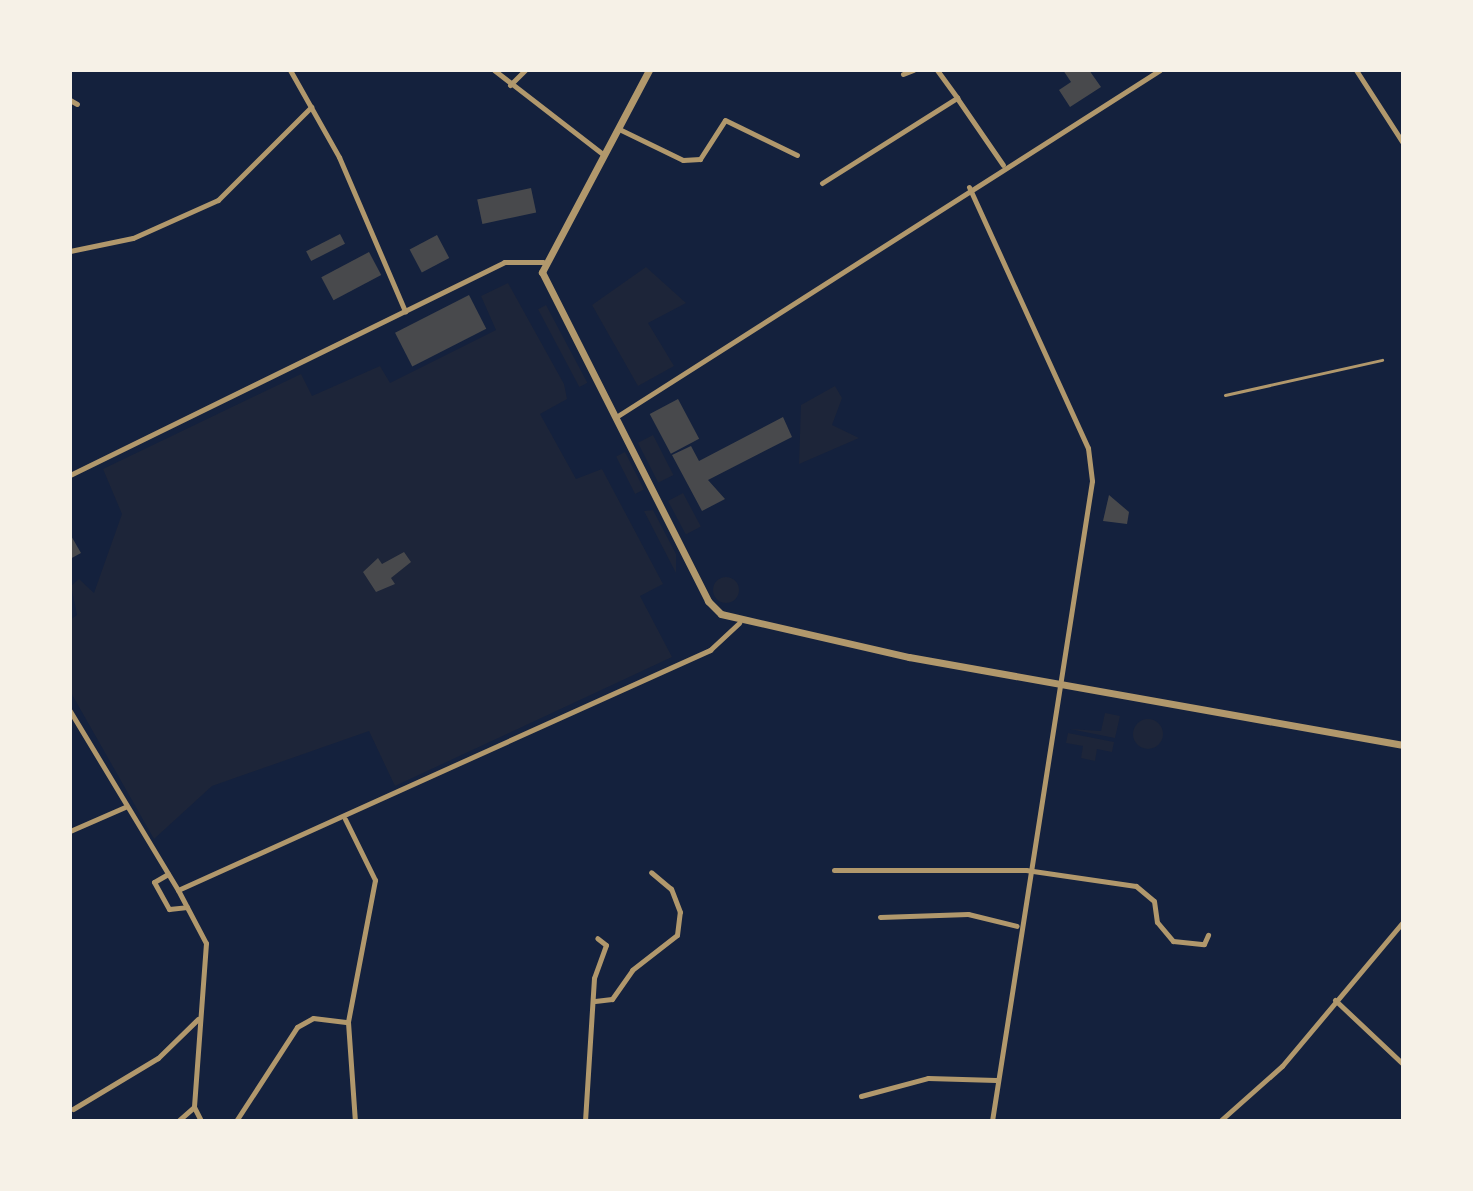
<!DOCTYPE html>
<style>
body{margin:0}
#map{position:relative;width:1473px;height:1191px;overflow:hidden;background:#14213d;font-family:"Source Sans 3",sans-serif}
div>[style]{position:absolute}
[style*='--x']{left:calc(var(--x)*1px);top:calc(var(--y)*1px);width:calc(var(--w)*1px);rotate:calc(var(--a)*1deg)}
.green>*{inset:0;background:#1d2539;transform-origin:0 0}
.round{border-radius:50%}
.building>*{inset:0;background:#48494c;transform-origin:0 0}
.service>*{height:3px;margin:-1.5px;padding:0 1.5px;transform-origin:1.5px;border-radius:1.5px;background:#b1986c}
.minor>*{height:5px;margin:-2.5px;padding:0 2.5px;transform-origin:2.5px;border-radius:2.5px;background:#b1986c}
.tertiary>*{height:7px;margin:-3.5px;padding:0 3.5px;transform-origin:3.5px;border-radius:3.5px;background:#b1986c}
span{translate:-50% -50%;white-space:nowrap;text-align:center;line-height:1.15;-webkit-text-stroke:6px #f6f1e7;paint-order:stroke}
.frame{position:absolute;inset:0;border:72px solid #f6f1e7;pointer-events:none}
</style>
<div id="map">
<div class="green">
<div style="clip-path:polygon(646px 267px,686px 303px,648px 323px,674px 366px,638px 386px,592px 305px)"></div>
<div style="clip-path:polygon(508px 283px,564px 384px,567px 399px,540px 414px,576px 479px,602px 469px,663px 584px,640px 596px,672px 657px,395px 786px,369px 731px,212px 786px,154px 839px,70px 691px,70px 620px,77px 615px,71px 586px,79px 579px,94px 593px,122px 514px,103px 469px,301px 374px,312px 396px,380px 366px,390px 383px,496px 330px,481px 296px)"></div>
<div style="left:546px;top:305px;width:88px;height:9px;rotate:62deg"></div>
<div style="clip-path:polygon(835px 386px,842px 398px,832px 425px,859px 438px,799px 464px,801px 405px)"></div>
<div style="left:653px;top:435px;width:45px;height:17px;rotate:63deg"></div>
<div style="left:625px;top:452px;width:42px;height:10px;rotate:63deg"></div>
<div style="left:683px;top:493px;width:38px;height:17px;rotate:62deg"></div>
<div style="clip-path:polygon(653px 510px,676px 554px,676px 573px,644px 511px)"></div>
<div class="round" style="left:713px;top:577px;width:26px;height:26px"></div>
<div style="clip-path:polygon(1105px 713px,1120px 716px,1115px 738px,1070px 729px,1101px 731px)"></div>
<div class="round" style="left:1133px;top:719px;width:30px;height:30px"></div>
<div style="clip-path:polygon(1068px 733px,1114px 742px,1112px 752px,1097px 749px,1095px 761px,1081px 758px,1083px 746px,1066px 743px)"></div>
</div>
<div class="building">
<div style="clip-path:polygon(1063px 70px,1089px 70px,1101px 87px,1070px 107px,1059px 90px,1071px 82px)"></div>
<div style="left:531px;top:188px;width:25px;height:55px;rotate:78deg"></div>
<div style="left:340px;top:234px;width:11px;height:38px;rotate:63deg"></div>
<div style="left:437px;top:235px;width:26px;height:31px;rotate:62deg"></div>
<div style="left:369px;top:252px;width:26px;height:54px;rotate:62deg"></div>
<div style="left:469px;top:295px;width:38px;height:83px;rotate:63deg"></div>
<div style="left:678px;top:399px;width:45px;height:32px;rotate:62deg"></div>
<div style="clip-path:polygon(783px 417px,792px 437px,708px 480px,725px 499px,702px 511px,672px 455px,691px 446px,699px 461px)"></div>
<div style="clip-path:polygon(1109px 495px,1129px 512px,1127px 524px,1103px 521px)"></div>
<div style="clip-path:polygon(70px 534px,81px 553px,70px 559px)"></div>
<div style="clip-path:polygon(404px 552px,411px 562px,391px 578px,395px 584px,376px 592px,363px 572px,378px 558px,382px 564px)"></div>
</div>
<div class="service">
<div style="--x:1225;--y:395;--w:161;--a:-12.6"></div>
</div>
<div class="minor">
<div style="--x:290;--y:70;--w:100;--a:60.6"></div>
<div style="--x:339;--y:157;--w:168;--a:66.8"></div>
<div style="--x:494;--y:70;--w:139;--a:37.7"></div>
<div style="--x:937;--y:70;--w:34;--a:54"></div>
<div style="--x:1356;--y:70;--w:87;--a:57.2"></div>
<div style="--x:903;--y:74;--w:11;--a:-22"></div>
<div style="--x:510;--y:85;--w:21;--a:-45"></div>
<div style="--x:70;--y:100;--w:8;--a:30"></div>
<div style="--x:619;--y:129;--w:71;--a:25.8"></div>
<div style="--x:683;--y:160;--w:17;--a:-3"></div>
<div style="--x:700;--y:159;--w:46;--a:-57.3"></div>
<div style="--x:725;--y:120;--w:80;--a:25.9"></div>
<div style="--x:822;--y:183;--w:160;--a:-32.2"></div>
<div style="--x:957;--y:98;--w:81;--a:55.5"></div>
<div style="--x:969;--y:187;--w:287;--a:65.5"></div>
<div style="--x:1088;--y:448;--w:33;--a:83"></div>
<div style="--x:1092;--y:481;--w:648;--a:98.88"></div>
<div style="--x:70;--y:251;--w:64;--a:-11.7"></div>
<div style="--x:133;--y:238;--w:93;--a:-24.1"></div>
<div style="--x:218;--y:200;--w:132;--a:-45"></div>
<div style="--x:616;--y:417;--w:645;--a:-32.53"></div>
<div style="--x:70;--y:475;--w:483;--a:-26.1"></div>
<div style="--x:504;--y:262;--w:39;--a:0"></div>
<div style="--x:70;--y:711;--w:209;--a:58.9"></div>
<div style="--x:178;--y:890;--w:584;--a:-24.28"></div>
<div style="--x:710;--y:650;--w:40;--a:-43"></div>
<div style="--x:345;--y:819;--w:68;--a:63.8"></div>
<div style="--x:375;--y:880;--w:145;--a:100.8"></div>
<div style="--x:348;--y:1022;--w:99;--a:86"></div>
<div style="--x:70;--y:831;--w:60;--a:-23.6"></div>
<div style="--x:834;--y:870;--w:192;--a:0"></div>
<div style="--x:1026;--y:870;--w:111;--a:8.3"></div>
<div style="--x:1136;--y:886;--w:23;--a:40"></div>
<div style="--x:1154;--y:901;--w:21;--a:82"></div>
<div style="--x:1157;--y:922;--w:25;--a:50"></div>
<div style="--x:1173;--y:941;--w:31;--a:6"></div>
<div style="--x:1204;--y:944;--w:10;--a:-66"></div>
<div style="--x:168;--y:874;--w:16;--a:150"></div>
<div style="--x:154;--y:882;--w:31;--a:61"></div>
<div style="--x:169;--y:909;--w:18;--a:-6"></div>
<div style="--x:178;--y:890;--w:60;--a:62.2"></div>
<div style="--x:206;--y:943;--w:164;--a:94.2"></div>
<div style="--x:194;--y:1107;--w:21;--a:139"></div>
<div style="--x:880;--y:917;--w:88;--a:-2"></div>
<div style="--x:968;--y:914;--w:50;--a:13.8"></div>
<div style="--x:1335;--y:1000;--w:93;--a:43.3"></div>
<div style="--x:595;--y:1001;--w:17;--a:-7"></div>
<div style="--x:612;--y:999;--w:35;--a:-55"></div>
<div style="--x:632;--y:970;--w:57;--a:-37.9"></div>
<div style="--x:677;--y:935;--w:23;--a:-83"></div>
<div style="--x:680;--y:912;--w:25;--a:-111"></div>
<div style="--x:671;--y:889;--w:26;--a:-140"></div>
<div style="--x:861;--y:1096;--w:69;--a:-15"></div>
<div style="--x:928;--y:1078;--w:68;--a:1.7"></div>
<div style="--x:194;--y:1107;--w:16;--a:63"></div>
<div style="--x:73;--y:1109;--w:99;--a:-31"></div>
<div style="--x:158;--y:1058;--w:56;--a:-44.3"></div>
<div style="--x:236;--y:1121;--w:112;--a:-57"></div>
<div style="--x:297;--y:1027;--w:18;--a:-29"></div>
<div style="--x:313;--y:1018;--w:35;--a:7"></div>
<div style="--x:585;--y:1121;--w:143;--a:-86.4"></div>
<div style="--x:594;--y:978;--w:35;--a:-70"></div>
<div style="--x:606;--y:945;--w:11;--a:-142"></div>
<div style="--x:1220;--y:1121;--w:83;--a:-41.6"></div>
<div style="--x:1282;--y:1066;--w:188;--a:-50"></div>
</div>
<div class="tertiary">
<div style="--x:649;--y:70;--w:229;--a:117.9"></div>
<div style="--x:542;--y:272;--w:369;--a:63.2"></div>
<div style="--x:708;--y:601;--w:18;--a:45"></div>
<div style="--x:721;--y:614;--w:193;--a:12.9"></div>
<div style="--x:909;--y:657;--w:502;--a:10.1"></div>
</div>
<div class="frame"></div>
</div>
